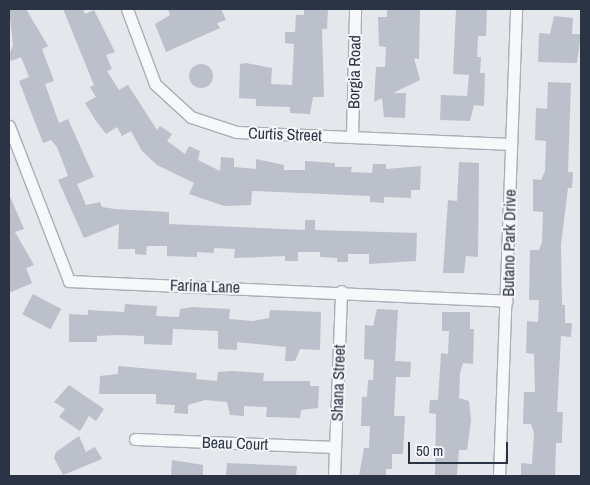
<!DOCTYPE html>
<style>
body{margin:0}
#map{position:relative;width:590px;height:485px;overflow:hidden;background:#e4e7ec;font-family:"Archivo Narrow",sans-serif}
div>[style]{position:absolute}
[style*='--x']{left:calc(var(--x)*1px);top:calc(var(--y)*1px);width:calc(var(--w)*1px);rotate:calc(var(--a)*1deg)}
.building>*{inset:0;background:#bbc0ca;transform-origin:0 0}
.round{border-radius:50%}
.roads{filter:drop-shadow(1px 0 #a9aeb7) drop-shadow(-1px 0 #a9aeb7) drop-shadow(0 1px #a9aeb7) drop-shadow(0 -1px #a9aeb7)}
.minor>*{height:11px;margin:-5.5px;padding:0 5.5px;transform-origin:5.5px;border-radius:5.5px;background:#f7f8fa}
span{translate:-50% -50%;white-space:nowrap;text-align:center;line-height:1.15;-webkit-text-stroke:4px #f4f6f9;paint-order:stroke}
.street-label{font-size:16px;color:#2b3445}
.frame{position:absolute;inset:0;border:10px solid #2b3445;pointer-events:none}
.scale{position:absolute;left:408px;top:442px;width:100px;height:22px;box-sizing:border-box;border:2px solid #2b3445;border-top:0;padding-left:6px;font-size:15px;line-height:18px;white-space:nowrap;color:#2b3445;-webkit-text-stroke:4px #f4f6f9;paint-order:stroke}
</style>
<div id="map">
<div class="building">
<div style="clip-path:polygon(9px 9px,26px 9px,48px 46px,42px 49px,54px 81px,45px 84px,59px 123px,68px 119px,94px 177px,77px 184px,86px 205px,100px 202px,102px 207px,115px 209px,169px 212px,169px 224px,305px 230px,305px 220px,315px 220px,315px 230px,417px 233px,416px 261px,369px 264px,369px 254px,348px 254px,348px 262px,337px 262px,337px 258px,320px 257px,320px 252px,298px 252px,298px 261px,285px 261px,285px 256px,234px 258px,235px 249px,214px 248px,214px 253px,197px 252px,197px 257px,167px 256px,167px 246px,147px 246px,146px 255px,135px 254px,135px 249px,118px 249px,119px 224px,84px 238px,58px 180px,68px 176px,57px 147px,51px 140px,43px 143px,19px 81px,29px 77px,21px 57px,11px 61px,9px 55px,13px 45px)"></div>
<div style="clip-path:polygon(63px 9px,83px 9px,85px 14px,94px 10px,115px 52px,106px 55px,112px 69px,107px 71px,119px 90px,128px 85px,157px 130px,160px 126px,172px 134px,167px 141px,185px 154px,189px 146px,200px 151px,198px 160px,220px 171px,221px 157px,234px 158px,234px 167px,256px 169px,256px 159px,284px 165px,284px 170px,305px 170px,305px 161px,335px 163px,335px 167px,352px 167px,351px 172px,372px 173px,373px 164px,386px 164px,386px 169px,421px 166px,420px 190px,411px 190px,411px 198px,384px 197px,384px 203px,370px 202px,370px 196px,252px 191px,251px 205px,224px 206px,189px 194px,194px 183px,157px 165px,142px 151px,131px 131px,122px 136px,117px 127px,106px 134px,96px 121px,85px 103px,96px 97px,90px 87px,94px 85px)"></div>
<div style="clip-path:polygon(168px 9px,221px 9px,226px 20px,217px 23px,220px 28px,166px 52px,155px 24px,170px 15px)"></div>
<div style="clip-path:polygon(304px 9px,328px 9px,327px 29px,322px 29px,324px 97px,313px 97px,310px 114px,290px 113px,290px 107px,256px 106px,256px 99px,239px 98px,240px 64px,246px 63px,272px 68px,271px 84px,292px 85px,294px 44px,285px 43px,285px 32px,295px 32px,296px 15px,304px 15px)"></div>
<div style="clip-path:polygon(387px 9px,420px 9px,419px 59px,414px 58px,420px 80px,393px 93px,406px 93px,405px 118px,384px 117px,382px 98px,374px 102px,376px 67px,385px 67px,386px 47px,379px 46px,378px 17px,387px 17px)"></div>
<div style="clip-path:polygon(456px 9px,487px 9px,486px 36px,478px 36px,477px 57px,481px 57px,480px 73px,485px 73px,484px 106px,474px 105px,470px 121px,440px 120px,441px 95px,467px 96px,469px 75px,453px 74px)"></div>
<div style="clip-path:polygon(554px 16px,573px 18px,572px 34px,581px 34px,577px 63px,538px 62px,539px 33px,550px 34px)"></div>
<div class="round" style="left:189px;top:64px;width:24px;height:24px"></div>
<div style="clip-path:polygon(548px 82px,571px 83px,568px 172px,573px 172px,572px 188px,568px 188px,561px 245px,562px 305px,565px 305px,565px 323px,572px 323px,571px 337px,561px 336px,557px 412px,563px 412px,562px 433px,562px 443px,556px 443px,555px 476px,521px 476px,521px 463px,532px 464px,534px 433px,531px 424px,523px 424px,524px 392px,535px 392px,534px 354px,526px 353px,527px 321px,538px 322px,539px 300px,529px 300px,530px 250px,539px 250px,542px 242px,543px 212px,533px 211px,533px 179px,541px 180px,545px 171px,546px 141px,535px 140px,536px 108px,547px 109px)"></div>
<div style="clip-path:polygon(459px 162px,479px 163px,478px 257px,466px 256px,464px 273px,443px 273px,448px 200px,457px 201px)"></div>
<div style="clip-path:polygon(9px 194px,24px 229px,15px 232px,34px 265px,26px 268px,32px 283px,9px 293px)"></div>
<div style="left:33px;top:294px;width:32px;height:23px;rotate:28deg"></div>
<div style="clip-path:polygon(125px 304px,157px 306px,156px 316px,179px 317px,180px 309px,192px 307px,230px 309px,229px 319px,253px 321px,269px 318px,270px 310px,321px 312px,320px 350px,300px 349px,295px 361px,285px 361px,286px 347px,237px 342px,237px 350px,218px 349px,218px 331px,173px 329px,172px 345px,144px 344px,144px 336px,117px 335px,97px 336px,97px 342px,69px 342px,69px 314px,88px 315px,88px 310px,124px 312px)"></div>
<div style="clip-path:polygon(377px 309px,398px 310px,395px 361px,411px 362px,410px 377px,396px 377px,394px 416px,405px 416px,403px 454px,392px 454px,392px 469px,386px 469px,386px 476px,359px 476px,364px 448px,369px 448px,370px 426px,361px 426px,362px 397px,367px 397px,368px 380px,373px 380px,374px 360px,364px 359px,365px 325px,373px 326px)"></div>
<div style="clip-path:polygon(442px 312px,470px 312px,470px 329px,474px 329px,473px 364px,463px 363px,460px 373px,459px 398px,469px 401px,471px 420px,467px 450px,459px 450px,457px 476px,435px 476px,436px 414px,429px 413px,430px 400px,438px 400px,441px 353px,448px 354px,449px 331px,442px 331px)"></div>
<div style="clip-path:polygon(118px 366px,197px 373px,196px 379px,217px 381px,218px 372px,231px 371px,264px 373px,263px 381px,310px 381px,310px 386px,319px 386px,318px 408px,301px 410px,300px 418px,266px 417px,267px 407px,244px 406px,244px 416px,230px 415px,227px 402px,205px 400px,188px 405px,188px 414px,174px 413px,175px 405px,156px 404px,156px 394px,99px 394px,100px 376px,118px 374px)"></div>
<div style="clip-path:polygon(69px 385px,104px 409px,96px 421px,89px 416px,80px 431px,59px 417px,65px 409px,54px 402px)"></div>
<div style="clip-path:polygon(79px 436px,86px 452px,95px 447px,102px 459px,63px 475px,54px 458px,56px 452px)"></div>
<div style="clip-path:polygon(172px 460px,203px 465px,203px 476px,171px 476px)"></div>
<div style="clip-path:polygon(227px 463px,297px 466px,296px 476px,226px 476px)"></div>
</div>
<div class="roads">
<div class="minor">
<div style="--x:127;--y:9;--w:80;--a:69.5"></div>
<div style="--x:155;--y:84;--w:49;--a:42.5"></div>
<div style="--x:191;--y:117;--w:48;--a:18.1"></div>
<div style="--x:237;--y:132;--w:274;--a:2.5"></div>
<div style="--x:9;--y:126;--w:166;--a:68.8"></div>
<div style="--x:69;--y:281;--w:438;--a:2.6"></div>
<div style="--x:352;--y:136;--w:127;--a:-88.6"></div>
<div style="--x:135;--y:439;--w:200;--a:2.3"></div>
<div style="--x:334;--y:476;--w:185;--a:-87.8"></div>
<div style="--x:499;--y:476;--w:467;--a:-87.9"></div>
</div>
</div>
<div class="street-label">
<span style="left:354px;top:72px;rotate:-89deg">Borgia Road</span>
<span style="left:285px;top:134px;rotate:2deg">Curtis Street</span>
<span style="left:509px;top:243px;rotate:-89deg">Butano Park Drive</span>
<span style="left:205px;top:286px;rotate:2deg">Farina Lane</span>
<span style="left:338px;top:383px;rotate:-88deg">Shana Street</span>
<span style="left:235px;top:443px;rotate:2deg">Beau Court</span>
</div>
<div class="frame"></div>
<div class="scale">50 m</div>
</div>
